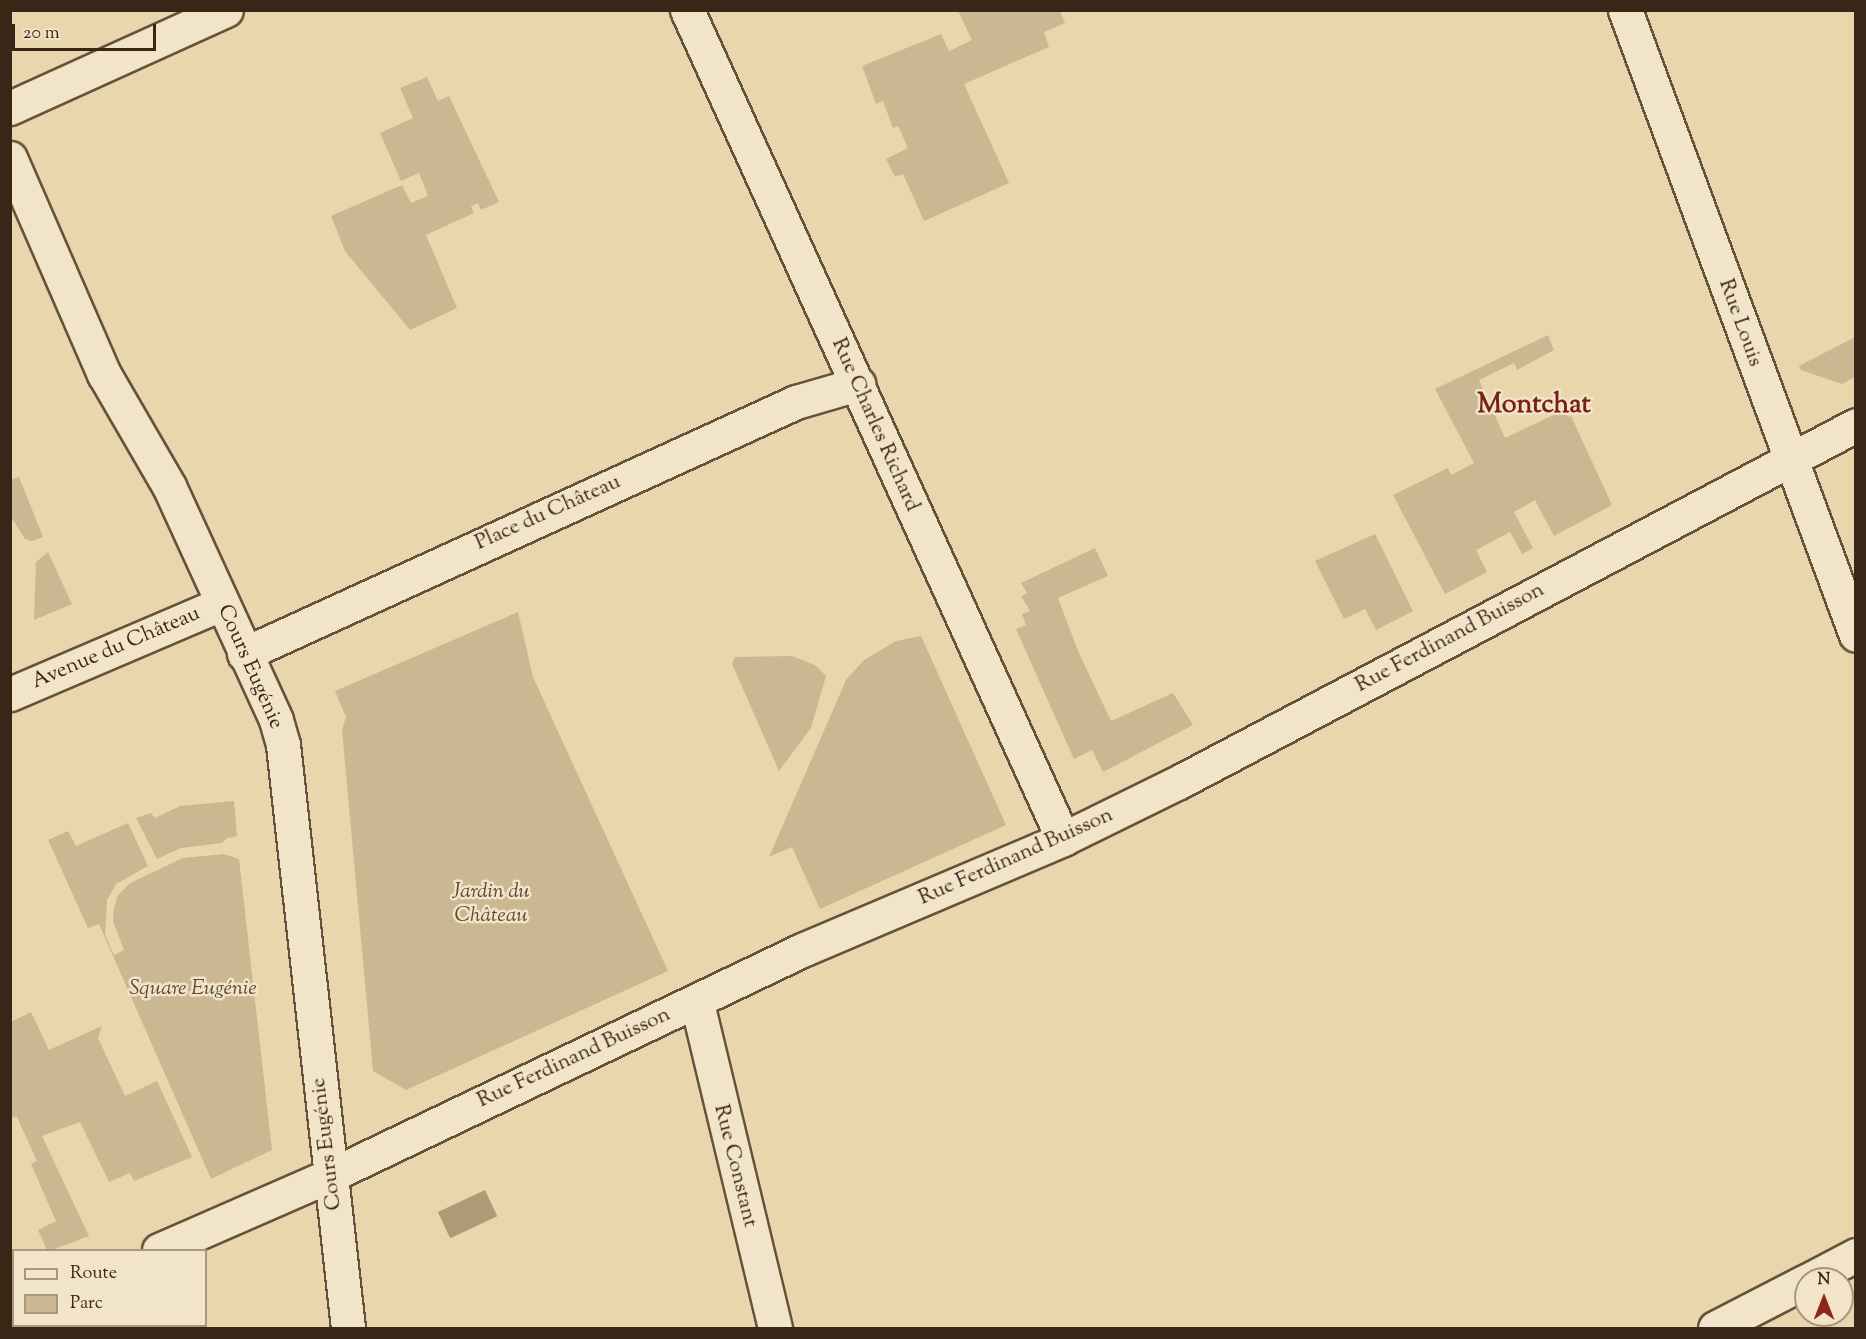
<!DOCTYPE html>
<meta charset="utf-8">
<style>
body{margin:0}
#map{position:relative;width:1866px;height:1339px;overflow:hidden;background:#e9d6ac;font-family:"Sorts Mill Goudy",serif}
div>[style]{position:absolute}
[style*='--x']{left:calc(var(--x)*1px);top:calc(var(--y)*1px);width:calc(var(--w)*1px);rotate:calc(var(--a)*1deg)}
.green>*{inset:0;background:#cbb893}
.water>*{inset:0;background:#ae9a79;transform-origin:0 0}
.roads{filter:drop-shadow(2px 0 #66523c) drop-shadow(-2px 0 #66523c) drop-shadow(0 2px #66523c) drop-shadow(0 -2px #66523c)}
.minor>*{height:33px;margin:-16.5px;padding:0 16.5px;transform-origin:16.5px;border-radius:16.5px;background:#f1e4c9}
span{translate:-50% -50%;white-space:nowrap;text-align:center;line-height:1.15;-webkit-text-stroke:5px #f1e4c9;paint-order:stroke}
.street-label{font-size:21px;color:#3a2617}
.park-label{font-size:21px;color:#5e4a36;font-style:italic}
.district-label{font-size:27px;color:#7a1f14;font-weight:700}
.frame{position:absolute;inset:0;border:12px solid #3a2617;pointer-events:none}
.legend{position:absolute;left:12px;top:1249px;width:195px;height:78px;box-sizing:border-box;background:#f1e4c9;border:2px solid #a89882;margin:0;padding:8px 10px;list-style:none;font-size:18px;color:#3a2617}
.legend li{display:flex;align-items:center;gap:12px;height:30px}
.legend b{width:30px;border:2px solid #a89882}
.north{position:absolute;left:1794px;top:1267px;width:60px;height:60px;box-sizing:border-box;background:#f1e4c9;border:2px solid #a89882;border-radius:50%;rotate:0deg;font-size:16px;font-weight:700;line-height:24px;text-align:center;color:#3a2617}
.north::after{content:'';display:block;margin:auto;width:21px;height:27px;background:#8f2418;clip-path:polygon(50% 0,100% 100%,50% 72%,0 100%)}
.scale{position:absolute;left:12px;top:24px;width:144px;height:27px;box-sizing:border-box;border:3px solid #3a2617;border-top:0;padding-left:8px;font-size:18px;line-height:21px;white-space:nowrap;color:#3a2617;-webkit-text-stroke:4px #f1e4c9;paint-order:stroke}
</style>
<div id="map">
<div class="green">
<div style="clip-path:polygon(958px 11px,1060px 11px,1065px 23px,1044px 32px,1049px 47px,964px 84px,1009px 183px,924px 221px,903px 174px,895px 177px,886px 159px,908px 148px,898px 126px,893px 128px,883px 101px,876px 104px,862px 66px,941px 34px,949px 51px,972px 40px)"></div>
<div style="clip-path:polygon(427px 77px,438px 101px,449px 96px,499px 202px,481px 210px,478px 203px,471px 206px,474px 213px,426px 235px,457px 308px,410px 330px,345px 251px,331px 216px,402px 185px,411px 203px,428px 196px,419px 173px,401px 181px,380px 133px,413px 118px,400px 88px)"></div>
<div style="clip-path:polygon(1548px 335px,1554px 350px,1517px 370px,1514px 363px,1479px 380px,1505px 438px,1564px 410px,1568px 417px,1571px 416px,1612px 505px,1554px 536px,1535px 500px,1514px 512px,1533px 548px,1522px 554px,1510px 532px,1476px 550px,1487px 572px,1445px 594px,1393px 495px,1448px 468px,1451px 475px,1474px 463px,1435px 389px)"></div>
<div style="clip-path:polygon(1855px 337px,1855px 377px,1842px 384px,1801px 370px,1799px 366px)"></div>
<div style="clip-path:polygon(19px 477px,43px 537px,32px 541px,25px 539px,11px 517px,11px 480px)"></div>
<div style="clip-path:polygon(1375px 534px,1413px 611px,1376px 630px,1365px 609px,1344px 619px,1315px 561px)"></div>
<div style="clip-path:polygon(1095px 548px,1108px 576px,1058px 598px,1078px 651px,1111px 721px,1173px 693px,1193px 725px,1103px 772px,1092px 750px,1074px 759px,1016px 629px,1026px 625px,1022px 614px,1030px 611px,1021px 596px,1027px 593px,1021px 583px)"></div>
<div style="clip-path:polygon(48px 552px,72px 604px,34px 620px,36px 562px)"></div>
<div style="clip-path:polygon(518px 612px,533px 677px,668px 971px,406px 1090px,373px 1071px,342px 730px,346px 717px,335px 691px)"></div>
<div style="clip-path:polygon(921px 636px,1006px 825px,820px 909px,792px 847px,769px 857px,846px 680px,864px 660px,896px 641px)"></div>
<div style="clip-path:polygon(792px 656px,815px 665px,826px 676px,811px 728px,779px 771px,732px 664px,735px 657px)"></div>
<div style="clip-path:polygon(234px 801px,237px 836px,227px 838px,222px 843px,181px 848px,157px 859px,136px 818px,151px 813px,155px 818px,180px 806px)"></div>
<div style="clip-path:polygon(128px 823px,148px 866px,116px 884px,107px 900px,105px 934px,114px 955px,124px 950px,113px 921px,114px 908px,118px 895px,130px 883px,183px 858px,224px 854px,239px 859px,272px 1150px,211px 1179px,99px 924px,88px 928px,48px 840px,68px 831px,76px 846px)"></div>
<div style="clip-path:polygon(31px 1012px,49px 1050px,102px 1026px,98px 1038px,125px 1096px,157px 1081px,192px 1157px,134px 1181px,130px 1173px,109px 1182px,80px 1122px,42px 1136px,89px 1236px,52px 1250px,47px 1250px,38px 1230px,56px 1221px,31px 1164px,37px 1161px,17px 1117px,11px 1118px,11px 1022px)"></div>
</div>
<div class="water">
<div style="left:485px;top:1190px;width:29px;height:52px;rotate:65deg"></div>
</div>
<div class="roads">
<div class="minor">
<div style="--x:687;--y:10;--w:910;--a:65.6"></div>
<div style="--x:1625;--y:10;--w:666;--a:69.72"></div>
<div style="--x:10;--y:108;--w:237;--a:-24.4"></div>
<div style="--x:10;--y:158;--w:236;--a:66.5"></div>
<div style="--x:104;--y:374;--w:129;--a:59.9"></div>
<div style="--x:169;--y:486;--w:257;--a:65.4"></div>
<div style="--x:276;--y:720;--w:26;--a:74"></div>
<div style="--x:283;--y:745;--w:587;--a:83.64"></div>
<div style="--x:244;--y:654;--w:607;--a:-24.54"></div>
<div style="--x:796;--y:402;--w:65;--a:-16.2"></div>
<div style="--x:10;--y:694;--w:229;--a:-23.1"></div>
<div style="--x:697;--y:1003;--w:334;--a:76.5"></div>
<div style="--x:159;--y:1250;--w:188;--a:-23.6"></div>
<div style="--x:331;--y:1175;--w:522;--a:-25.53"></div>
<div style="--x:802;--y:950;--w:284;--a:-23"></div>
<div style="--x:1063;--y:839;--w:129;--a:-26.2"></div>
<div style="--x:1179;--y:782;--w:765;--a:-27.8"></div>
<div style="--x:1810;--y:1279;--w:52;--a:-27.6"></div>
<div style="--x:10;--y:1318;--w:4;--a:-14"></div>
<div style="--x:1715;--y:1328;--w:102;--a:-27.3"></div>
</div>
</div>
<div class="street-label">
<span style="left:1740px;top:323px;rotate:70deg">Rue Louis</span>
<span style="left:875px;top:425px;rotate:66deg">Rue Charles Richard</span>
<span style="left:548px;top:513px;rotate:-24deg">Place du Château</span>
<span style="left:1450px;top:638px;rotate:-28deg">Rue Ferdinand Buisson</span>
<span style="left:116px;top:648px;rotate:-23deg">Avenue du Château</span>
<span style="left:250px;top:667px;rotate:66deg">Cours Eugénie</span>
<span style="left:1016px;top:857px;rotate:-24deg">Rue Ferdinand Buisson</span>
<span style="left:574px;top:1058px;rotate:-25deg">Rue Ferdinand Buisson</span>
<span style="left:327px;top:1144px;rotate:-97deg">Cours Eugénie</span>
<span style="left:735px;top:1166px;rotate:76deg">Rue Constant</span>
</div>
<div class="park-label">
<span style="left:491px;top:904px">Jardin du<br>Château</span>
<span style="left:193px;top:989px">Square Eugénie</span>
</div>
<div class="district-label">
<span style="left:1534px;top:406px">Montchat</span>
</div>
<div class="frame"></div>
<ul class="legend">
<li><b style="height:8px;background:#f1e4c9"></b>Route</li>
<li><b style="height:16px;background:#cbb893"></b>Parc</li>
</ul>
<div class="north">N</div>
<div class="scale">20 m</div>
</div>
